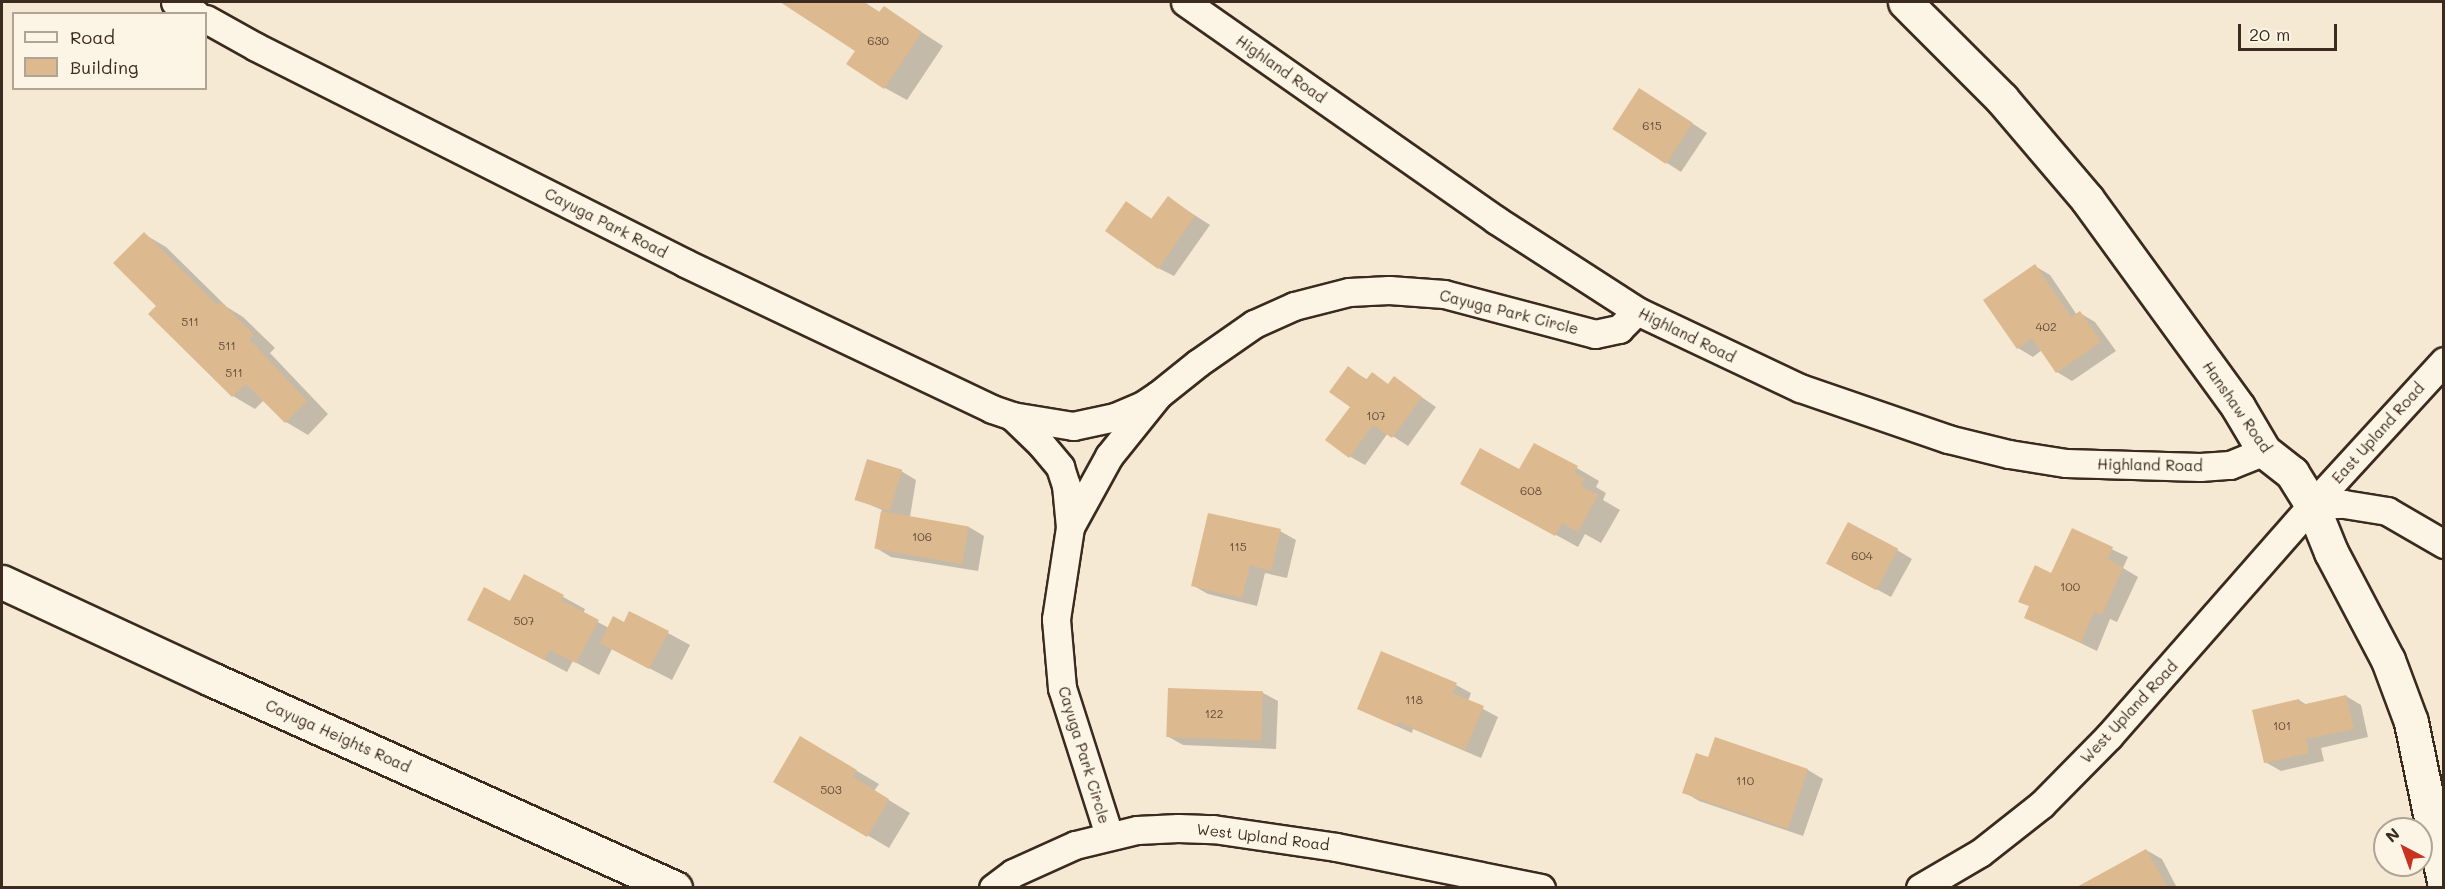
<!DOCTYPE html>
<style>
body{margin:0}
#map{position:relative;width:2445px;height:889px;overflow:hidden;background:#f6e9d4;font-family:Mali,sans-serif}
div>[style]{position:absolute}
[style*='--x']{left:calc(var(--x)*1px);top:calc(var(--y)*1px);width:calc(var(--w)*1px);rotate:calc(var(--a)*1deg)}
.shadow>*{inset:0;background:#0003}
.building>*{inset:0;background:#ddb98f;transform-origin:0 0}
.roads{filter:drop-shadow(2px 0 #3b2a1e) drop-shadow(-2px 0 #3b2a1e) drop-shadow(0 2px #3b2a1e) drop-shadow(0 -2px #3b2a1e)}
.minor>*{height:27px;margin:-13.5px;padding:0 13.5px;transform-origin:13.5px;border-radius:13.5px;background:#fcf5e5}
.tertiary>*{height:33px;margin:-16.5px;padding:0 16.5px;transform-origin:16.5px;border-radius:16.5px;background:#fcf5e5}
span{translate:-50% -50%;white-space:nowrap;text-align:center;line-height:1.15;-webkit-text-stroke:4.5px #fcf5e5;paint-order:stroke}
.number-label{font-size:12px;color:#644e3a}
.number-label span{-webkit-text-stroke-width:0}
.street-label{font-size:15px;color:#3b2a1e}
.frame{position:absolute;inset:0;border:3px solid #3b2a1e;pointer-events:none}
.legend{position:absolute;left:12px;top:12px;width:195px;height:78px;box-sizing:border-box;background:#fcf5e5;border:2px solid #afa495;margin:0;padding:8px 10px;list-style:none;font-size:18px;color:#3b2a1e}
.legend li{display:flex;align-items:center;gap:12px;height:30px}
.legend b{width:30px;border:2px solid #afa495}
.north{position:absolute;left:2373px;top:817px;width:60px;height:60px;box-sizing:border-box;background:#fcf5e5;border:2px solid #afa495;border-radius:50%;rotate:319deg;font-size:16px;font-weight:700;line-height:24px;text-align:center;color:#3b2a1e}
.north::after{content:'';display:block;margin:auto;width:21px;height:27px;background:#c8321e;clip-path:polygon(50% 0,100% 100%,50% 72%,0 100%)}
.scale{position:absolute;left:2238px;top:24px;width:99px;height:27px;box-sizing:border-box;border:3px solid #3b2a1e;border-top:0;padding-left:8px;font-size:18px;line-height:21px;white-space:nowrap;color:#3b2a1e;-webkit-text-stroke:4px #fcf5e5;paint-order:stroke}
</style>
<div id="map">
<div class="shadow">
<div style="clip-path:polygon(798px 2px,864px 2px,881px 13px,884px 8px,943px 46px,907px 100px,885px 88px,857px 51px,793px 8px)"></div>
<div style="clip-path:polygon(1655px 99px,1707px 133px,1681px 172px,1614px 129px)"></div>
<div style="clip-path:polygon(1168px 198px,1210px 225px,1174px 276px,1158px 268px,1127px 203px,1152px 219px)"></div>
<div style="clip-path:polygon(144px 234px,166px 247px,227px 307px,243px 317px,275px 348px,270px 353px,328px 414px,308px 435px,286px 422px,264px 400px,255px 409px,233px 396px,150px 314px,158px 306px)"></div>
<div style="clip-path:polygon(2035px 266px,2050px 275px,2077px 315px,2080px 313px,2095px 322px,2116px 351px,2072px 381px,2057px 372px,2042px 350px,2033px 357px,2018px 348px)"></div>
<div style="clip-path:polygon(1348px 368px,1368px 380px,1372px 374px,1389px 385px,1394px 378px,1436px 407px,1408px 446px,1388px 433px,1365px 465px,1349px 456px,1352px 407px)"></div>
<div style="clip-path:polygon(1577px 468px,1599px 481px,1596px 487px,1606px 493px,1603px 500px,1620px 510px,1601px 543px,1585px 534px,1578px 547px,1485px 496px,1520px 471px)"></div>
<div style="clip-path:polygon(901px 471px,916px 480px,910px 517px,969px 527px,984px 536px,978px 571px,891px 557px,876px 548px,882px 510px,859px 500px)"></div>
<div style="clip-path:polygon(2072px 530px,2128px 557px,2123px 568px,2138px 577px,2117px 622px,2110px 619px,2097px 651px,2026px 617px,2052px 575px)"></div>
<div style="clip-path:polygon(1280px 531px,1296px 540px,1287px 578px,1265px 573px,1257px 606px,1208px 594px,1192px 585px)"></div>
<div style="clip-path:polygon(1897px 550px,1912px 559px,1891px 597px,1843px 571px)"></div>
<div style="clip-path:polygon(525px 576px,585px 609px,583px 614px,609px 628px,668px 633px,690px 645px,672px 680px,612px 649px,599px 675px,573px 661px,567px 672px,491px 632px)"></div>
<div style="clip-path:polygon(1382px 653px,1456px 685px,1471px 693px,1468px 701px,1498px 717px,1481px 758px,1413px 729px,1412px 733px,1358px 709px)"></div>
<div style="clip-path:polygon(1263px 693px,1278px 701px,1276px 749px,1183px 745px,1167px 736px)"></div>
<div style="clip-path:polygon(2346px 696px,2361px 705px,2368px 737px,2321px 748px,2324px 761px,2281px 771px,2265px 762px,2299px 700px,2307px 705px)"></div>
<div style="clip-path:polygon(801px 738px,879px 784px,874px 791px,910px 813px,889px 848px,776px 781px)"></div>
<div style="clip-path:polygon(1716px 739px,1808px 770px,1823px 779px,1803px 836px,1699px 801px,1684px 792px,1709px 759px)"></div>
<div style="clip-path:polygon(2146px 850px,2162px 859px,2177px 888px,2106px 888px)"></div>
</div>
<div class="building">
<div style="clip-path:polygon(780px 2px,864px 2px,879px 12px,884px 6px,922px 32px,884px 89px,846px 64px,855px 51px)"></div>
<div style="left:1639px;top:88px;width:64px;height:49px;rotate:33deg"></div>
<div style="clip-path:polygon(1168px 196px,1195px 216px,1158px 269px,1105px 231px,1126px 201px,1151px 219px)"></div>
<div style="clip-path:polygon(144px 232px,217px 305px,221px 302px,254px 335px,249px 339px,307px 401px,285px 423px,246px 384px,232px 397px,148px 314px,156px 306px,113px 263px)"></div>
<div style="clip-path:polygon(2035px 264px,2071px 317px,2080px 311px,2101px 342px,2056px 373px,2032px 338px,2017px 349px,1983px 300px)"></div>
<div style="clip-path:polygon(1348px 366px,1366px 380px,1372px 372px,1388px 384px,1394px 376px,1422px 397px,1392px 438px,1373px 425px,1349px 458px,1325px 440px,1350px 407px,1329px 392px)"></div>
<div style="clip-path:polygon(1534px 443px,1578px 466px,1574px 473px,1585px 479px,1581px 486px,1598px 495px,1578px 532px,1562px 523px,1555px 536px,1460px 484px,1480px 448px,1519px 469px)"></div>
<div style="left:867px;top:459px;width:37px;height:43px;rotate:17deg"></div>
<div style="left:881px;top:511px;width:89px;height:38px;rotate:10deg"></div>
<div style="clip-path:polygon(1208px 513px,1281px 529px,1271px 571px,1250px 565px,1242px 598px,1191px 586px)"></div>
<div style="left:1848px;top:522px;width:57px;height:47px;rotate:28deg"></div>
<div style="clip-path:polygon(2072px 528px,2113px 547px,2108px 559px,2123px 567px,2102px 615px,2094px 612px,2081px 643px,2024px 618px,2029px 606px,2018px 602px,2035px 565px,2051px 573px)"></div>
<div style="clip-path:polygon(524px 574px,564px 595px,561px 600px,599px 620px,576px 663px,550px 650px,544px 660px,467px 620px,484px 587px,510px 601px)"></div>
<div style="clip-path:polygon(629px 611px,669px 631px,649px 669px,600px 643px,613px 616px,624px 622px)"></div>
<div style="clip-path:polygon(1381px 651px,1457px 683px,1452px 693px,1484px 706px,1465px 750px,1398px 722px,1396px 726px,1357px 709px)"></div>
<div style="left:1168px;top:688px;width:95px;height:49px;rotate:2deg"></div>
<div style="clip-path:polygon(2346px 695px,2354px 729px,2306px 739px,2309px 753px,2264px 763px,2252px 710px,2299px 699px,2301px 705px)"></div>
<div style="clip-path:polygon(800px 736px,857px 770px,853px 777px,889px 799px,867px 837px,773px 782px)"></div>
<div style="clip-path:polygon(1715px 737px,1808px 769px,1788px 829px,1682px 793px,1696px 753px,1708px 757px)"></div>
<div style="clip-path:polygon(2146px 849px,2168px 888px,2075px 888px)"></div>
</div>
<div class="roads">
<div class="minor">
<div style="--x:175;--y:2;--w:24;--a:30"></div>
<div style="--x:1185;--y:2;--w:380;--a:35"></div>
<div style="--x:1496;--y:220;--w:168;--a:32.8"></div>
<div style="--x:1637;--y:311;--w:180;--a:25.3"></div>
<div style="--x:1800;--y:388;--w:157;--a:19"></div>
<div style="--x:1948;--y:439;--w:63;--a:13.8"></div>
<div style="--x:2009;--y:454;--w:58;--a:9"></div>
<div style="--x:2066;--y:463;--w:134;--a:1.7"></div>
<div style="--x:2200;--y:467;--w:30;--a:-4"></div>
<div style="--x:2230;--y:465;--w:37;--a:-22"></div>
<div style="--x:206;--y:19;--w:57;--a:29.2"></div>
<div style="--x:256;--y:47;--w:480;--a:26.7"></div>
<div style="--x:685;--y:263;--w:340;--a:25.4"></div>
<div style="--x:992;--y:409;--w:21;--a:19"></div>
<div style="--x:1012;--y:416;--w:62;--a:9.3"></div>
<div style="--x:1073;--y:426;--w:43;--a:-12.1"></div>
<div style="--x:1115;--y:417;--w:30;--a:-23"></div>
<div style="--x:1143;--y:405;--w:18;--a:-34"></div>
<div style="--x:1012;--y:416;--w:40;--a:44"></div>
<div style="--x:1041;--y:444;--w:30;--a:50"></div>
<div style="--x:1060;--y:467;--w:19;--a:72"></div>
<div style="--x:1066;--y:485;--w:42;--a:84.6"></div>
<div style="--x:2312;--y:505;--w:32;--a:-2"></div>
<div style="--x:2344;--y:504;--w:44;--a:9.2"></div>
<div style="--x:2387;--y:511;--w:66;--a:30.1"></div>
<div style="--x:1109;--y:835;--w:154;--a:-107.7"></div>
<div style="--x:1062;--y:688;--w:69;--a:-95"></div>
<div style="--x:1056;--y:619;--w:93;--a:-81.3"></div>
<div style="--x:1070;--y:527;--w:81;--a:-61.2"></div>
<div style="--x:1109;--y:456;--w:78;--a:-51.2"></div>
<div style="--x:1158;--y:395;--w:51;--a:-38.7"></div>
<div style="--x:1198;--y:363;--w:68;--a:-34.9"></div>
<div style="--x:1254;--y:324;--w:44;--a:-24.2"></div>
<div style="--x:1294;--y:306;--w:57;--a:-14.3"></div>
<div style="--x:1349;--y:292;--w:40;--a:-2.9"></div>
<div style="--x:1389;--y:290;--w:55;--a:4.2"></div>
<div style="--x:1444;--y:294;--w:156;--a:14.8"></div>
<div style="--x:1595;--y:334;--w:25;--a:-12"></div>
<div style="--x:1619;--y:329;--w:25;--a:-45"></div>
<div style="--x:993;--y:888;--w:25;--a:-37"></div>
<div style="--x:1013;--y:873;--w:68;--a:-24.3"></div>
<div style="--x:1075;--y:845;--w:64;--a:-13.6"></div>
<div style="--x:1137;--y:830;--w:41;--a:-2.8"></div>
<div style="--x:1178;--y:828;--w:35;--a:2"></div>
<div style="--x:1213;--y:829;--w:124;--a:8.3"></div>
<div style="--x:1336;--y:847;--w:209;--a:11.3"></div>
<div style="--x:1920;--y:888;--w:69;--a:-30.3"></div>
<div style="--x:1980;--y:853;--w:79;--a:-38.3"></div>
<div style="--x:2042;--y:804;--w:95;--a:-45.4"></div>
<div style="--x:2109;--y:736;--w:308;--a:-48.7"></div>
<div style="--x:2312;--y:505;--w:195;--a:-47.5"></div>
</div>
<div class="tertiary">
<div style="--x:1905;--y:2;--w:137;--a:45"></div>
<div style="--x:2002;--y:99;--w:131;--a:49.6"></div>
<div style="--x:2087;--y:199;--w:257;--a:54"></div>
<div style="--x:2238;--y:407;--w:51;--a:59.4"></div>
<div style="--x:2264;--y:451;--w:36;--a:38"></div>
<div style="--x:2292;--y:473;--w:38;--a:58"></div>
<div style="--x:2312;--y:505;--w:51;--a:68"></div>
<div style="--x:2331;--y:552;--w:122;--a:62.2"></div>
<div style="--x:2388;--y:660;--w:66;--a:69.6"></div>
<div style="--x:2411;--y:722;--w:162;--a:78.3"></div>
<div style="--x:2;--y:582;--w:230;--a:24.9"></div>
<div style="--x:211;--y:679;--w:509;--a:24.25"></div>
</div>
</div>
<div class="number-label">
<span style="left:878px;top:41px">630</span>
<span style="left:1652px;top:126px">615</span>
<span style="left:190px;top:322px">511</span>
<span style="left:2046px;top:327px">402</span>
<span style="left:227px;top:346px">511</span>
<span style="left:234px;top:373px">511</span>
<span style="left:1376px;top:416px">107</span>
<span style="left:1531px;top:491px">608</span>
<span style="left:922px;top:537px">106</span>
<span style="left:1238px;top:547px">115</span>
<span style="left:1862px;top:556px">604</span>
<span style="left:2070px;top:587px">100</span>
<span style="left:524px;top:621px">507</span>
<span style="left:1414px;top:700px">118</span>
<span style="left:1214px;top:714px">122</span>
<span style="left:2282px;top:726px">101</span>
<span style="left:1745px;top:781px">110</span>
<span style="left:831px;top:790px">503</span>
</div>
<div class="street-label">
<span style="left:1281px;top:69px;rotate:35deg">Highland Road</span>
<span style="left:606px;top:223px;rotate:27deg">Cayuga Park Road</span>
<span style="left:1509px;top:312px;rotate:14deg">Cayuga Park Circle</span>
<span style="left:1687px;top:335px;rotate:26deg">Highland Road</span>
<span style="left:2237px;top:407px;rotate:55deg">Hanshaw Road</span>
<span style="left:2378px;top:433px;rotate:-48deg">East Upland Road</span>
<span style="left:2150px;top:465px;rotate:1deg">Highland Road</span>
<span style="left:2129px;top:712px;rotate:-47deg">West Upland Road</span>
<span style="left:338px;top:736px;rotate:24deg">Cayuga Heights Road</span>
<span style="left:1084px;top:755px;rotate:73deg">Cayuga Park Circle</span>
<span style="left:1263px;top:837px;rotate:7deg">West Upland Road</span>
</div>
<div class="frame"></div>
<ul class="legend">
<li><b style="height:8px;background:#fcf5e5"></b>Road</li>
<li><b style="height:16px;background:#ddb98f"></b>Building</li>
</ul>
<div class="north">N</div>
<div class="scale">20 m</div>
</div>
